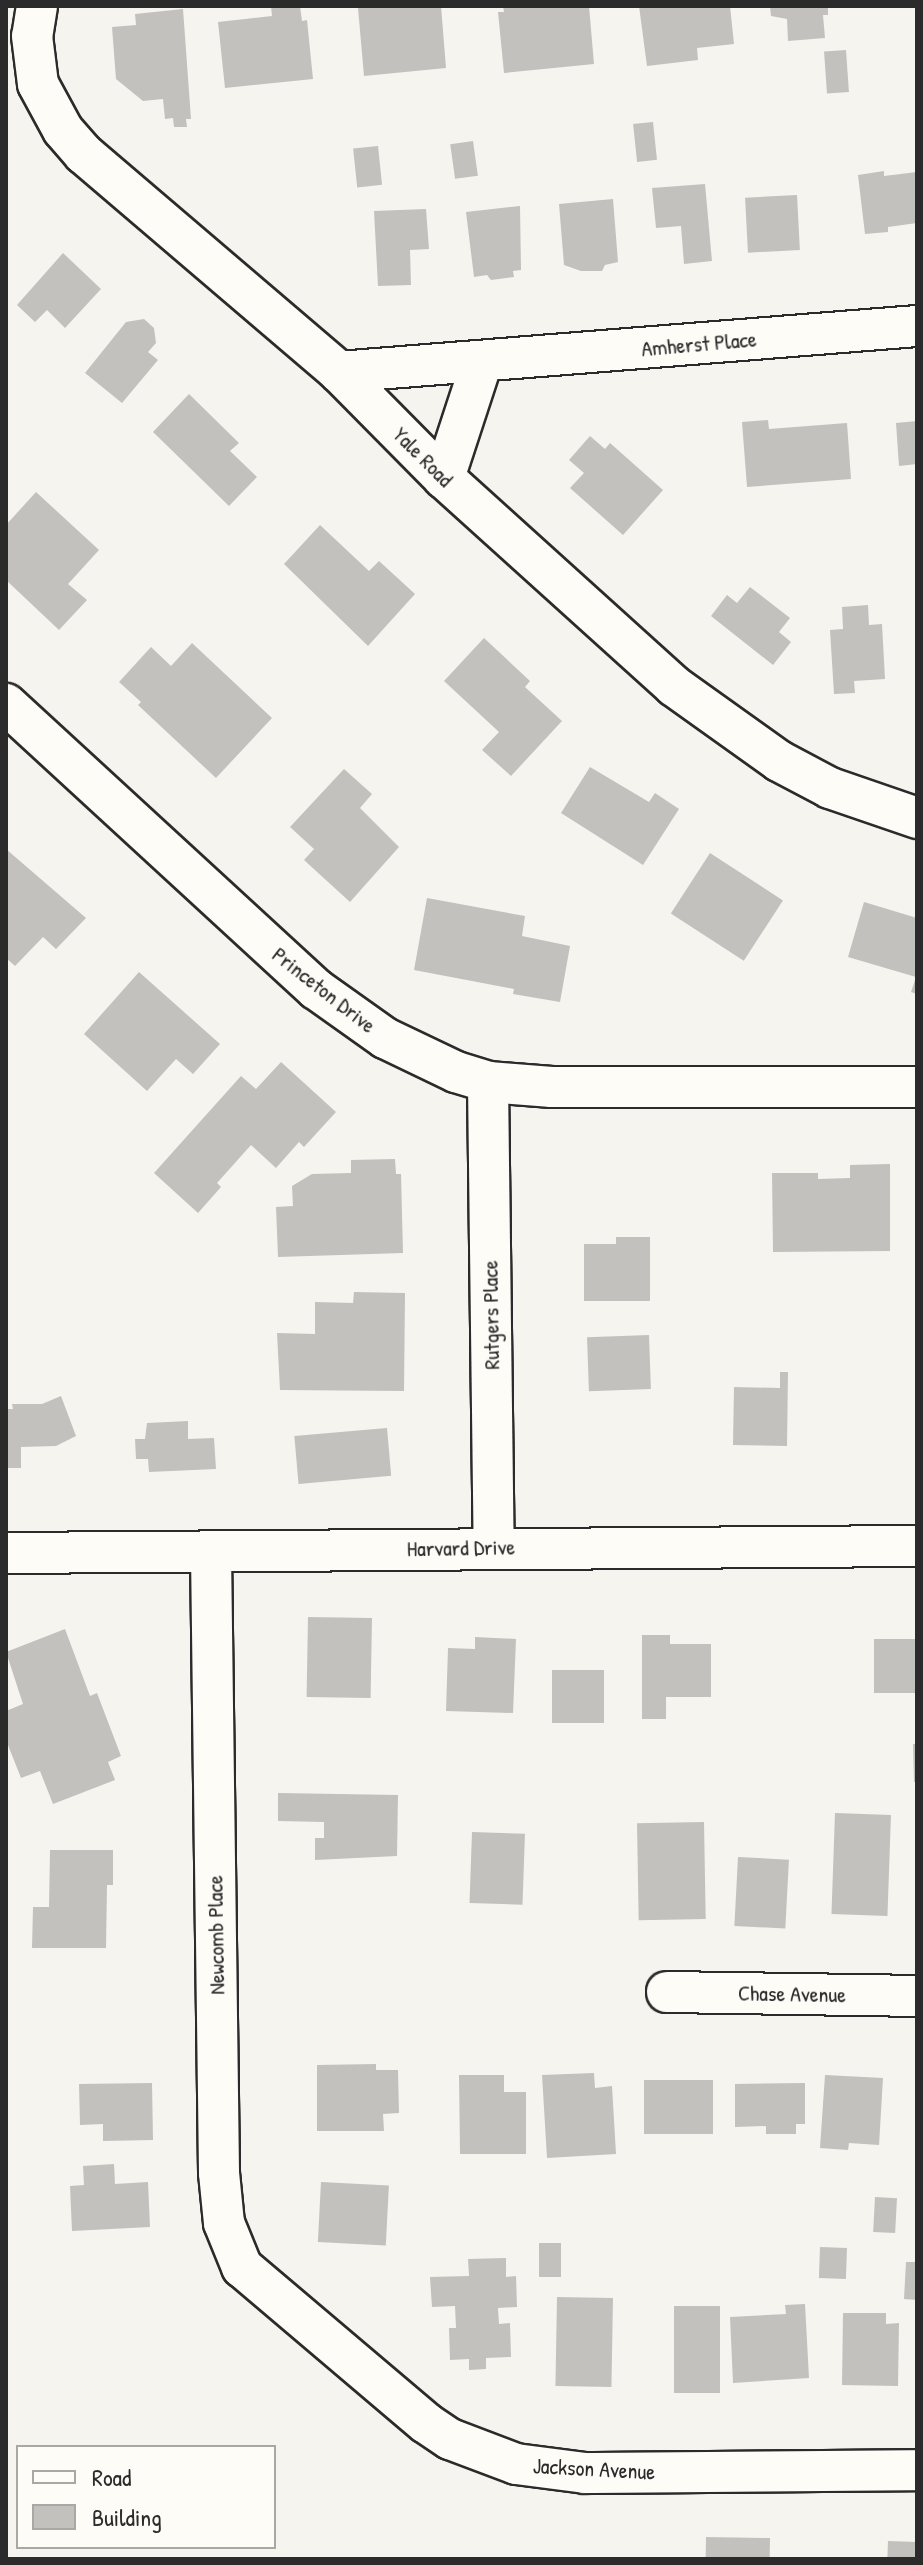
<!DOCTYPE html>
<style>
body{margin:0}
#map{position:relative;width:923px;height:2565px;overflow:hidden;background:#f5f4ef;font-family:"Patrick Hand",sans-serif}
div>[style]{position:absolute}
[style*='--x']{left:calc(var(--x)*1px);top:calc(var(--y)*1px);width:calc(var(--w)*1px);rotate:calc(var(--a)*1deg)}
.building>*{inset:0;background:#c2c1be;transform-origin:0 0}
.roads{filter:drop-shadow(2px 0 #2b2b2b) drop-shadow(-2px 0 #2b2b2b) drop-shadow(0 2px #2b2b2b) drop-shadow(0 -2px #2b2b2b)}
.minor>*{height:40px;margin:-20px;padding:0 20px;transform-origin:20px;border-radius:20px;background:#fdfcf7}
span{translate:-50% -50%;white-space:nowrap;text-align:center;line-height:1.15;-webkit-text-stroke:6px #fdfcf7;paint-order:stroke}
.street-label{font-size:22px;color:#2b2b2b}
.frame{position:absolute;inset:0;border:8px solid #2b2b2b;pointer-events:none}
.legend{position:absolute;left:16px;top:2445px;width:260px;height:104px;box-sizing:border-box;background:#fdfcf7;border:2px solid #a9a8a5;margin:0;padding:10px 14px;list-style:none;font-size:24px;color:#2b2b2b}
.legend li{display:flex;align-items:center;gap:16px;height:40px}
.legend b{width:40px;border:2px solid #a9a8a5}
</style>
<div id="map">
<div class="building">
<div style="clip-path:polygon(271px 6px,300px 6px,302px 21px,307px 20px,313px 79px,225px 88px,218px 22px,272px 16px)"></div>
<div style="clip-path:polygon(386px 6px,441px 6px,446px 68px,364px 76px,358px 8px)"></div>
<div style="clip-path:polygon(503px 6px,589px 6px,594px 64px,504px 73px,498px 12px,504px 12px)"></div>
<div style="clip-path:polygon(639px 6px,730px 6px,734px 44px,697px 48px,698px 60px,647px 66px)"></div>
<div style="clip-path:polygon(770px 6px,828px 6px,828px 15px,823px 15px,825px 38px,788px 41px,787px 19px,771px 16px)"></div>
<div style="clip-path:polygon(183px 9px,191px 119px,186px 119px,187px 127px,174px 127px,173px 118px,165px 119px,163px 99px,143px 101px,116px 79px,112px 27px,136px 25px,135px 14px)"></div>
<div style="left:846px;top:50px;width:42px;height:22px;rotate:86deg"></div>
<div style="left:653px;top:122px;width:38px;height:20px;rotate:84deg"></div>
<div style="left:473px;top:141px;width:35px;height:23px;rotate:82deg"></div>
<div style="left:378px;top:146px;width:39px;height:25px;rotate:84deg"></div>
<div style="clip-path:polygon(884px 171px,884px 176px,917px 172px,917px 223px,888px 227px,888px 232px,865px 234px,858px 175px)"></div>
<div style="clip-path:polygon(705px 184px,712px 261px,684px 264px,681px 226px,656px 228px,652px 188px)"></div>
<div style="left:797px;top:195px;width:55px;height:52px;rotate:87deg"></div>
<div style="clip-path:polygon(613px 199px,618px 262px,605px 265px,602px 271px,581px 271px,564px 265px,559px 204px)"></div>
<div style="clip-path:polygon(520px 206px,521px 270px,513px 271px,514px 277px,491px 280px,487px 275px,474px 277px,466px 212px)"></div>
<div style="clip-path:polygon(426px 209px,429px 249px,410px 250px,411px 285px,378px 286px,374px 211px)"></div>
<div style="clip-path:polygon(63px 253px,101px 289px,65px 328px,47px 310px,35px 322px,17px 305px)"></div>
<div style="clip-path:polygon(144px 319px,154px 328px,156px 343px,148px 352px,158px 360px,122px 403px,85px 373px,126px 322px)"></div>
<div style="clip-path:polygon(189px 394px,239px 443px,230px 451px,257px 477px,229px 506px,153px 432px)"></div>
<div style="clip-path:polygon(768px 420px,769px 429px,847px 423px,851px 479px,747px 487px,742px 422px)"></div>
<div style="clip-path:polygon(917px 421px,917px 464px,899px 466px,896px 423px)"></div>
<div style="clip-path:polygon(590px 436px,605px 449px,610px 443px,663px 490px,623px 535px,570px 488px,584px 473px,569px 460px)"></div>
<div style="clip-path:polygon(36px 492px,99px 550px,68px 584px,87px 600px,59px 630px,6px 580px,6px 525px)"></div>
<div style="clip-path:polygon(320px 525px,369px 571px,379px 561px,415px 594px,368px 646px,284px 564px)"></div>
<div style="clip-path:polygon(750px 587px,790px 618px,779px 632px,791px 642px,773px 665px,711px 616px,727px 595px,737px 603px)"></div>
<div style="clip-path:polygon(868px 605px,869px 625px,882px 624px,885px 679px,854px 681px,855px 693px,834px 694px,830px 630px,843px 629px,842px 607px)"></div>
<div style="clip-path:polygon(484px 638px,530px 681px,525px 687px,562px 721px,511px 776px,482px 750px,499px 732px,444px 681px)"></div>
<div style="clip-path:polygon(192px 643px,272px 718px,216px 778px,138px 705px,141px 702px,119px 682px,151px 647px,171px 666px)"></div>
<div style="clip-path:polygon(590px 767px,649px 802px,655px 793px,679px 809px,643px 865px,561px 813px)"></div>
<div style="clip-path:polygon(344px 769px,372px 794px,360px 808px,399px 847px,350px 902px,304px 860px,314px 849px,290px 827px)"></div>
<div style="clip-path:polygon(6px 849px,86px 918px,56px 949px,43px 937px,15px 966px,6px 958px)"></div>
<div style="left:710px;top:853px;width:87px;height:72px;rotate:33deg"></div>
<div style="clip-path:polygon(427px 898px,525px 916px,522px 936px,570px 946px,560px 1002px,513px 994px,514px 989px,414px 970px)"></div>
<div style="clip-path:polygon(864px 902px,917px 918px,917px 994px,911px 992px,916px 977px,848px 957px)"></div>
<div style="clip-path:polygon(139px 972px,220px 1044px,193px 1074px,176px 1059px,147px 1091px,84px 1034px)"></div>
<div style="clip-path:polygon(281px 1062px,336px 1112px,304px 1147px,299px 1142px,276px 1168px,251px 1145px,217px 1183px,221px 1187px,198px 1213px,154px 1173px,241px 1076px,256px 1089px)"></div>
<div style="clip-path:polygon(395px 1159px,396px 1174px,401px 1174px,403px 1253px,278px 1257px,276px 1207px,293px 1206px,292px 1186px,312px 1174px,351px 1173px,351px 1160px)"></div>
<div style="clip-path:polygon(890px 1164px,890px 1251px,773px 1252px,772px 1173px,818px 1173px,818px 1179px,850px 1178px,850px 1165px)"></div>
<div style="clip-path:polygon(616px 1237px,650px 1237px,650px 1301px,584px 1301px,584px 1244px,616px 1244px)"></div>
<div style="clip-path:polygon(354px 1292px,405px 1293px,404px 1391px,280px 1390px,277px 1333px,315px 1334px,315px 1302px,353px 1303px)"></div>
<div style="left:649px;top:1335px;width:54px;height:62px;rotate:88deg"></div>
<div style="clip-path:polygon(780px 1372px,788px 1372px,787px 1446px,733px 1445px,734px 1387px,780px 1388px)"></div>
<div style="clip-path:polygon(61px 1396px,76px 1436px,56px 1446px,21px 1447px,21px 1468px,6px 1468px,6px 1409px,13px 1409px,12px 1404px,42px 1404px)"></div>
<div style="clip-path:polygon(188px 1421px,188px 1439px,214px 1438px,216px 1469px,149px 1472px,148px 1459px,136px 1459px,135px 1439px,145px 1439px,147px 1423px)"></div>
<div style="left:387px;top:1428px;width:48px;height:93px;rotate:85deg"></div>
<div style="left:308px;top:1617px;width:64px;height:80px;rotate:1deg"></div>
<div style="clip-path:polygon(65px 1629px,90px 1696px,97px 1693px,121px 1756px,108px 1762px,115px 1780px,53px 1804px,40px 1771px,21px 1778px,6px 1740px,6px 1711px,23px 1704px,6px 1652px)"></div>
<div style="clip-path:polygon(642px 1635px,670px 1635px,670px 1644px,711px 1644px,711px 1697px,666px 1697px,666px 1719px,642px 1719px)"></div>
<div style="clip-path:polygon(475px 1637px,516px 1639px,513px 1713px,446px 1711px,448px 1648px,475px 1649px)"></div>
<div style="left:874px;top:1639px;width:43px;height:54px"></div>
<div style="left:552px;top:1670px;width:52px;height:53px"></div>
<div style="clip-path:polygon(913px 1744px,917px 1744px,917px 1782px,914px 1782px)"></div>
<div style="clip-path:polygon(278px 1793px,398px 1795px,397px 1856px,315px 1860px,315px 1838px,324px 1838px,324px 1822px,278px 1821px)"></div>
<div style="left:835px;top:1813px;width:56px;height:101px;rotate:2deg"></div>
<div style="left:704px;top:1822px;width:97px;height:67px;rotate:89deg"></div>
<div style="left:472px;top:1832px;width:53px;height:71px;rotate:2deg"></div>
<div style="clip-path:polygon(50px 1850px,113px 1850px,113px 1885px,107px 1885px,106px 1948px,32px 1948px,33px 1907px,49px 1907px)"></div>
<div style="left:738px;top:1857px;width:51px;height:69px;rotate:3deg"></div>
<div style="clip-path:polygon(376px 2064px,376px 2070px,398px 2070px,399px 2113px,383px 2114px,384px 2131px,317px 2131px,317px 2065px)"></div>
<div style="clip-path:polygon(594px 2073px,595px 2088px,612px 2086px,616px 2154px,547px 2158px,542px 2075px)"></div>
<div style="clip-path:polygon(459px 2075px,504px 2075px,504px 2092px,526px 2092px,526px 2154px,460px 2154px)"></div>
<div style="clip-path:polygon(825px 2075px,883px 2078px,879px 2145px,849px 2143px,848px 2150px,820px 2148px)"></div>
<div style="left:713px;top:2080px;width:54px;height:69px;rotate:90deg"></div>
<div style="clip-path:polygon(152px 2083px,153px 2140px,103px 2141px,103px 2124px,80px 2125px,79px 2084px)"></div>
<div style="clip-path:polygon(805px 2083px,805px 2124px,796px 2124px,796px 2134px,766px 2134px,766px 2126px,735px 2127px,735px 2084px)"></div>
<div style="clip-path:polygon(114px 2164px,115px 2184px,148px 2182px,150px 2227px,72px 2231px,70px 2186px,84px 2185px,83px 2166px)"></div>
<div style="left:321px;top:2182px;width:68px;height:60px;rotate:3deg"></div>
<div style="left:875px;top:2197px;width:22px;height:35px;rotate:3deg"></div>
<div style="left:539px;top:2243px;width:22px;height:34px"></div>
<div style="left:820px;top:2247px;width:27px;height:31px;rotate:2deg"></div>
<div style="clip-path:polygon(506px 2258px,506px 2277px,516px 2276px,517px 2307px,498px 2308px,499px 2324px,510px 2323px,511px 2357px,486px 2358px,486px 2369px,469px 2370px,469px 2359px,450px 2360px,449px 2328px,456px 2328px,455px 2306px,432px 2307px,430px 2277px,469px 2276px,468px 2259px)"></div>
<div style="clip-path:polygon(906px 2262px,917px 2262px,917px 2300px,904px 2299px)"></div>
<div style="left:557px;top:2297px;width:56px;height:89px;rotate:1deg"></div>
<div style="clip-path:polygon(805px 2304px,809px 2378px,733px 2383px,730px 2317px,786px 2314px,785px 2305px)"></div>
<div style="left:674px;top:2306px;width:46px;height:87px"></div>
<div style="clip-path:polygon(843px 2313px,886px 2313px,886px 2324px,899px 2323px,898px 2386px,842px 2385px)"></div>
<div style="left:706px;top:2537px;width:64px;height:22px;rotate:1deg"></div>
<div style="left:888px;top:2541px;width:29px;height:18px;rotate:2deg"></div>
</div>
<div class="roads">
<div class="minor">
<div style="--x:37;--y:6;--w:30;--a:99"></div>
<div style="--x:32;--y:36;--w:48;--a:82.9"></div>
<div style="--x:38;--y:84;--w:52;--a:61.5"></div>
<div style="--x:63;--y:130;--w:32;--a:49"></div>
<div style="--x:84;--y:154;--w:335;--a:40.5"></div>
<div style="--x:339;--y:372;--w:149;--a:45.3"></div>
<div style="--x:444;--y:478;--w:310;--a:42.1"></div>
<div style="--x:674;--y:686;--w:129;--a:35.5"></div>
<div style="--x:779;--y:761;--w:58;--a:27.9"></div>
<div style="--x:830;--y:788;--w:92;--a:19"></div>
<div style="--x:339;--y:372;--w:580;--a:-4.55"></div>
<div style="--x:444;--y:478;--w:122;--a:-71.9"></div>
<div style="--x:6;--y:704;--w:421;--a:42.6"></div>
<div style="--x:316;--y:989;--w:85;--a:35.4"></div>
<div style="--x:385;--y:1038;--w:79;--a:25.6"></div>
<div style="--x:456;--y:1072;--w:34;--a:17"></div>
<div style="--x:488;--y:1082;--w:64;--a:4.5"></div>
<div style="--x:552;--y:1087;--w:365;--a:0"></div>
<div style="--x:488;--y:1082;--w:466;--a:89.3"></div>
<div style="--x:211;--y:1552;--w:621;--a:89.26"></div>
<div style="--x:219;--y:2173;--w:50;--a:84.3"></div>
<div style="--x:224;--y:2223;--w:48;--a:67.8"></div>
<div style="--x:242;--y:2267;--w:241;--a:40.3"></div>
<div style="--x:426;--y:2423;--w:29;--a:34"></div>
<div style="--x:450;--y:2439;--w:71;--a:20.7"></div>
<div style="--x:516;--y:2464;--w:70;--a:7.4"></div>
<div style="--x:585;--y:2473;--w:332;--a:-0.5"></div>
<div style="--x:6;--y:1553;--w:911;--a:-0.44"></div>
<div style="--x:667;--y:1992;--w:250;--a:0.9"></div>
</div>
</div>
<div class="street-label">
<span style="left:699px;top:344px;rotate:-5deg">Amherst Place</span>
<span style="left:423px;top:457px;rotate:45deg">Yale Road</span>
<span style="left:324px;top:990px;rotate:38deg">Princeton Drive</span>
<span style="left:491px;top:1315px;rotate:-91deg">Rutgers Place</span>
<span style="left:461px;top:1548px;rotate:-1deg">Harvard Drive</span>
<span style="left:216px;top:1935px;rotate:-91deg">Newcomb Place</span>
<span style="left:792px;top:1994px;rotate:1deg">Chase Avenue</span>
<span style="left:594px;top:2469px;rotate:3deg">Jackson Avenue</span>
</div>
<div class="frame"></div>
<ul class="legend">
<li><b style="height:10px;background:#fdfcf7"></b>Road</li>
<li><b style="height:22px;background:#c2c1be"></b>Building</li>
</ul>
</div>
